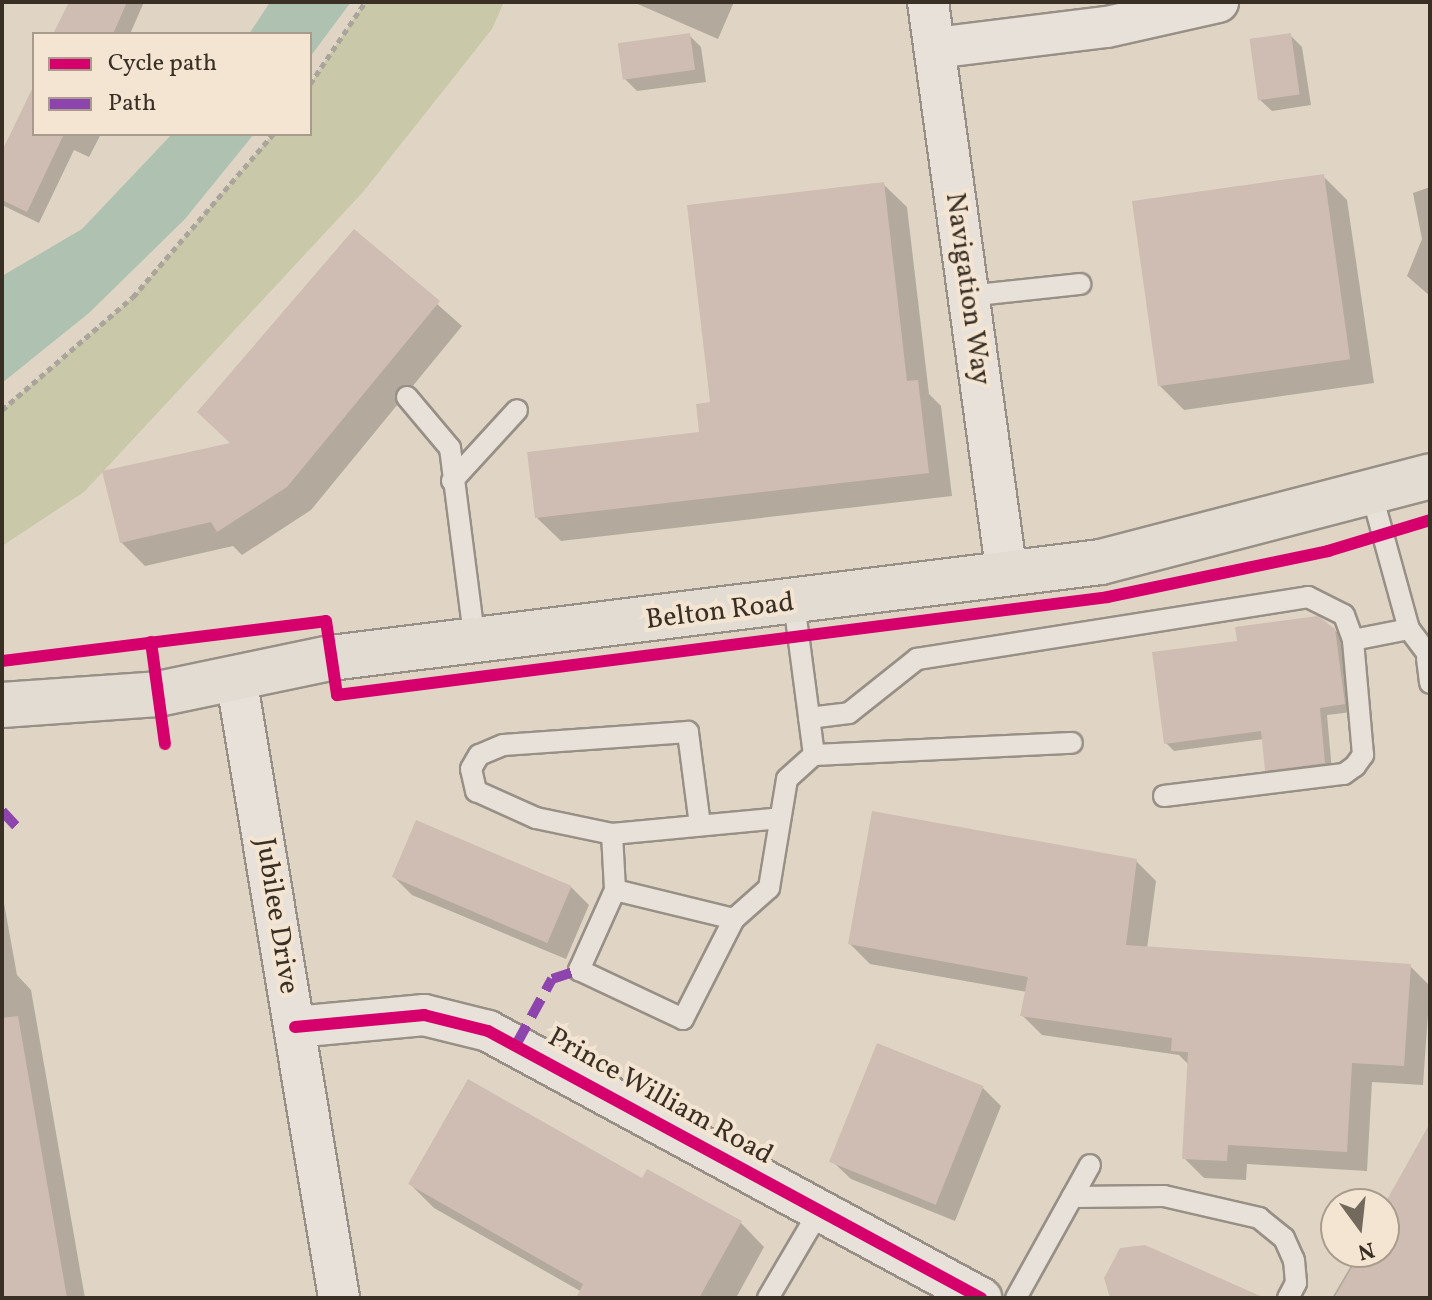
<!DOCTYPE html>
<style>
body{margin:0}
#map{position:relative;width:1432px;height:1300px;overflow:hidden;background:#e0d5c5;font-family:Vollkorn,serif}
div>[style]{position:absolute}
[style*='--x']{left:calc(var(--x)*1px);top:calc(var(--y)*1px);width:calc(var(--w)*1px);rotate:calc(var(--a)*1deg)}
.green>*{inset:0;background:#c9c8a8}
.water>*{inset:0;background:#afc2b1}
.shadow>*{inset:0;background:#0003}
.building>*{inset:0;background:#cfbdb3;transform-origin:0 0}
.path>*{height:5px;margin-top:-2.5px;transform-origin:0;background:repeating-linear-gradient(90deg,#aaa49c 0 6px,transparent 0 10px)}
.roads{filter:drop-shadow(2px 0 #989086) drop-shadow(-2px 0 #989086) drop-shadow(0 2px #989086) drop-shadow(0 -2px #989086)}
.lane>*{height:20px;margin:-10px;padding:0 10px;transform-origin:10px;border-radius:10px;background:#e7e1d9}
.street>*{height:40px;margin:-20px;padding:0 20px;transform-origin:20px;border-radius:20px;background:#e7e1d9}
.primary>*{height:44px;margin:-22px;padding:0 22px;transform-origin:22px;border-radius:22px;background:#e3dcd3}
.quiet>*{height:10px;margin-top:-5px;transform-origin:0;background:repeating-linear-gradient(90deg,#8e44ad 0 20px,transparent 0 30px)}
.cycleway>*{height:12px;margin:-6px;padding:0 6px;transform-origin:6px;border-radius:6px;background:#d6006c}
span{translate:-50% -50%;white-space:nowrap;text-align:center;line-height:1.15;-webkit-text-stroke:8px #f3e5d2;paint-order:stroke}
.street-label{font-size:28px;color:#392f24}
.frame{position:absolute;inset:0;border:4px solid #392f24;pointer-events:none}
.legend{position:absolute;left:32px;top:32px;width:280px;height:104px;box-sizing:border-box;background:#f3e5d2;border:2px solid #a99c8c;margin:0;padding:10px 14px;list-style:none;font-size:24px;color:#392f24}
.legend li{display:flex;align-items:center;gap:16px;height:40px}
.legend b{width:40px;border:2px solid #a99c8c}
.north{position:absolute;left:1320px;top:1188px;width:80px;height:80px;box-sizing:border-box;background:#f3e5d2;border:2px solid #a99c8c;border-radius:50%;rotate:165deg;font-size:22px;font-weight:700;line-height:32px;text-align:center;color:#392f24}
.north::after{content:'';display:block;margin:auto;width:28px;height:36px;background:#73695c;clip-path:polygon(50% 0,100% 100%,50% 72%,0 100%)}
</style>
<div id="map">
<div class="green">
<div style="clip-path:polygon(365px 2px,504px 2px,492px 29px,363px 192px,84px 492px,2px 546px,2px 410px,133px 297px,273px 134px,310px 134px,310px 84px)"></div>
</div>
<div class="water">
<div style="clip-path:polygon(270px 2px,351px 2px,310px 57px,310px 34px,249px 34px)"></div>
<div style="clip-path:polygon(172px 134px,254px 134px,185px 219px,89px 313px,2px 383px,2px 276px,82px 229px)"></div>
</div>
<div class="shadow">
<div style="clip-path:polygon(74px 2px,144px 2px,130px 34px,59px 34px)"></div>
<div style="clip-path:polygon(633px 2px,734px 2px,718px 39px)"></div>
<div style="clip-path:polygon(689px 35px,701px 47px,706px 82px,637px 91px,625px 79px)"></div>
<div style="clip-path:polygon(1290px 35px,1302px 47px,1311px 105px,1272px 111px,1259px 99px)"></div>
<div style="clip-path:polygon(34px 87px,34px 134px,101px 134px,89px 157px,74px 150px,39px 223px,2px 205px,2px 155px)"></div>
<div style="clip-path:polygon(1323px 176px,1347px 200px,1374px 383px,1184px 410px,1160px 386px)"></div>
<div style="clip-path:polygon(883px 184px,907px 207px,929px 394px,941px 406px,952px 496px,561px 541px,537px 518px,701px 434px,713px 404px)"></div>
<div style="clip-path:polygon(1430px 187px,1430px 296px,1407px 276px,1422px 239px,1413px 193px)"></div>
<div style="clip-path:polygon(355px 232px,462px 326px,311px 510px,242px 555px,233px 546px,145px 566px,121px 542px,233px 444px)"></div>
<div style="clip-path:polygon(1317px 618px,1341px 635px,1352px 712px,1327px 715px,1332px 771px,1275px 778px,1267px 770px,1264px 739px,1174px 751px,1166px 743px,1240px 643px)"></div>
<div style="clip-path:polygon(1136px 861px,1156px 881px,1147px 949px,1410px 966px,1430px 986px,1423px 1085px,1372px 1082px,1367px 1171px,1247px 1164px,1246px 1180px,1204px 1178px,1184px 1158px,1190px 1066px,1179px 1055px,1042px 1035px,1022px 1015px,1027px 992px,870px 964px,850px 944px)"></div>
<div style="clip-path:polygon(394px 877px,571px 887px,589px 905px,566px 959px,412px 895px)"></div>
<div style="clip-path:polygon(2px 892px,17px 975px,31px 990px,85px 1298px,2px 1298px)"></div>
<div style="clip-path:polygon(983px 1088px,1001px 1106px,955px 1221px,851px 1179px,832px 1161px)"></div>
<div style="clip-path:polygon(1430px 1127px,1430px 1298px,1332px 1298px,1359px 1252px,1384px 1252px,1384px 1208px)"></div>
<div style="clip-path:polygon(643px 1181px,741px 1223px,764px 1247px,736px 1298px,578px 1298px,582px 1292px,434px 1208px,410px 1184px)"></div>
</div>
<div class="building">
<div style="clip-path:polygon(69px 2px,127px 2px,113px 34px,53px 34px)"></div>
<div style="left:690px;top:33px;width:37px;height:73px;rotate:82deg"></div>
<div style="left:1291px;top:33px;width:62px;height:42px;rotate:82deg"></div>
<div style="clip-path:polygon(34px 85px,34px 134px,64px 134px,27px 212px,2px 200px,2px 151px)"></div>
<div style="left:1324px;top:174px;width:187px;height:194px;rotate:82deg"></div>
<div style="clip-path:polygon(884px 182px,907px 381px,918px 380px,929px 473px,535px 518px,527px 452px,699px 432px,696px 404px,710px 402px,687px 205px)"></div>
<div style="clip-path:polygon(354px 229px,440px 301px,287px 487px,217px 532px,211px 522px,120px 543px,102px 471px,230px 443px,197px 412px)"></div>
<div style="clip-path:polygon(1318px 616px,1335px 629px,1345px 704px,1320px 708px,1325px 763px,1265px 771px,1261px 731px,1164px 744px,1152px 652px,1237px 641px,1235px 627px)"></div>
<div style="clip-path:polygon(872px 811px,1137px 859px,1126px 945px,1411px 964px,1404px 1066px,1352px 1063px,1347px 1152px,1228px 1145px,1227px 1161px,1182px 1159px,1188px 1052px,1171px 1051px,1172px 1038px,1020px 1016px,1028px 977px,848px 944px)"></div>
<div style="left:416px;top:820px;width:169px;height:62px;rotate:23deg"></div>
<div style="clip-path:polygon(18px 1016px,67px 1298px,2px 1298px,2px 1018px)"></div>
<div style="left:877px;top:1043px;width:115px;height:128px;rotate:22deg"></div>
<div style="clip-path:polygon(468px 1079px,642px 1178px,647px 1169px,742px 1221px,699px 1298px,576px 1298px,583px 1284px,408px 1184px)"></div>
<div style="clip-path:polygon(1430px 1123px,1430px 1298px,1334px 1298px,1361px 1252px,1384px 1252px,1384px 1205px)"></div>
<div style="clip-path:polygon(1145px 1245px,1265px 1298px,1110px 1298px,1104px 1278px,1120px 1248px)"></div>
</div>
<div class="path">
<div style="--x:310;--y:84;--w:99;--a:-56.1"></div>
<div style="--x:2;--y:410;--w:173;--a:-40.8"></div>
<div style="--x:133;--y:297;--w:215;--a:-49.3"></div>
</div>
<div class="roads">
<div class="lane">
<div style="--x:968;--y:296;--w:113;--a:-6.1"></div>
<div style="--x:407;--y:397;--w:67;--a:49.9"></div>
<div style="--x:450;--y:448;--w:197;--a:82.7"></div>
<div style="--x:452;--y:481;--w:96;--a:-47.5"></div>
<div style="--x:1372;--y:495;--w:139;--a:74.6"></div>
<div style="--x:1409;--y:629;--w:35;--a:53"></div>
<div style="--x:794;--y:603;--w:153;--a:82.5"></div>
<div style="--x:1427;--y:658;--w:25;--a:83"></div>
<div style="--x:809;--y:718;--w:40;--a:-7.1"></div>
<div style="--x:849;--y:713;--w:87;--a:-38.5"></div>
<div style="--x:917;--y:659;--w:396;--a:-9"></div>
<div style="--x:1308;--y:597;--w:40;--a:26.6"></div>
<div style="--x:1344;--y:615;--w:27;--a:70"></div>
<div style="--x:1353;--y:640;--w:57;--a:-11.1"></div>
<div style="--x:1164;--y:796;--w:181;--a:-7"></div>
<div style="--x:1344;--y:774;--w:14;--a:-36"></div>
<div style="--x:1355;--y:766;--w:14;--a:-54"></div>
<div style="--x:1363;--y:755;--w:115;--a:-95"></div>
<div style="--x:700;--y:825;--w:94;--a:-97.4"></div>
<div style="--x:688;--y:732;--w:185;--a:176"></div>
<div style="--x:503;--y:745;--w:26;--a:157"></div>
<div style="--x:479;--y:755;--w:16;--a:120"></div>
<div style="--x:471;--y:769;--w:23;--a:77"></div>
<div style="--x:476;--y:791;--w:66;--a:24.2"></div>
<div style="--x:536;--y:818;--w:78;--a:11.9"></div>
<div style="--x:612;--y:834;--w:56;--a:86.9"></div>
<div style="--x:615;--y:890;--w:122;--a:13.7"></div>
<div style="--x:734;--y:919;--w:47;--a:-41.5"></div>
<div style="--x:769;--y:888;--w:110;--a:-80.6"></div>
<div style="--x:787;--y:779;--w:36;--a:-42"></div>
<div style="--x:814;--y:755;--w:258;--a:-2.7"></div>
<div style="--x:612;--y:834;--w:169;--a:-5.4"></div>
<div style="--x:615;--y:890;--w:88;--a:114.2"></div>
<div style="--x:579;--y:970;--w:115;--a:25.2"></div>
<div style="--x:683;--y:1019;--w:112;--a:-63"></div>
<div style="--x:1072;--y:1197;--w:92;--a:-0.6"></div>
<div style="--x:1164;--y:1196;--w:98;--a:13"></div>
<div style="--x:1259;--y:1218;--w:32;--a:39"></div>
<div style="--x:1284;--y:1238;--w:24;--a:66"></div>
<div style="--x:1294;--y:1260;--w:23;--a:85"></div>
<div style="--x:1296;--y:1283;--w:17;--a:118"></div>
<div style="--x:768;--y:1298;--w:99;--a:-59.5"></div>
<div style="--x:1016;--y:1298;--w:152;--a:-60.9"></div>
</div>
<div class="street">
<div style="--x:928;--y:2;--w:578;--a:82.15"></div>
<div style="--x:935;--y:48;--w:173;--a:-7"></div>
<div style="--x:1107;--y:27;--w:114;--a:-12.7"></div>
<div style="--x:236;--y:677;--w:629;--a:80.58"></div>
<div style="--x:295;--y:1027;--w:130;--a:-5.3"></div>
<div style="--x:424;--y:1015;--w:66;--a:14"></div>
<div style="--x:488;--y:1031;--w:561;--a:28.44"></div>
</div>
<div class="primary">
<div style="--x:2;--y:705;--w:156;--a:-4"></div>
<div style="--x:158;--y:694;--w:177;--a:-11.8"></div>
<div style="--x:331;--y:658;--w:776;--a:-7.11"></div>
<div style="--x:1101;--y:562;--w:340;--a:-14.6"></div>
</div>
</div>
<div class="quiet">
<div style="--x:2;--y:811;--w:22;--a:47"></div>
<div style="--x:517;--y:1043;--w:73;--a:-61.3"></div>
<div style="--x:552;--y:979;--w:28;--a:-18"></div>
</div>
<div class="cycleway">
<div style="--x:151;--y:642;--w:103;--a:82.2"></div>
<div style="--x:2;--y:661;--w:326;--a:-7"></div>
<div style="--x:326;--y:621;--w:75;--a:81.5"></div>
<div style="--x:337;--y:695;--w:777;--a:-7.24"></div>
<div style="--x:1108;--y:597;--w:225;--a:-11.8"></div>
<div style="--x:1328;--y:551;--w:107;--a:-16.9"></div>
<div style="--x:295;--y:1027;--w:130;--a:-5.3"></div>
<div style="--x:424;--y:1015;--w:66;--a:14"></div>
<div style="--x:488;--y:1031;--w:561;--a:28.44"></div>
</div>
<div class="street-label">
<span style="left:967px;top:289px;rotate:82deg">Navigation Way</span>
<span style="left:720px;top:612px;rotate:-7deg">Belton Road</span>
<span style="left:276px;top:916px;rotate:81deg">Jubilee Drive</span>
<span style="left:660px;top:1097px;rotate:29deg">Prince William Road</span>
</div>
<div class="frame"></div>
<ul class="legend">
<li><b style="height:10px;background:#d6006c"></b>Cycle path</li>
<li><b style="height:10px;background:#8e44ad"></b>Path</li>
</ul>
<div class="north">N</div>
</div>
